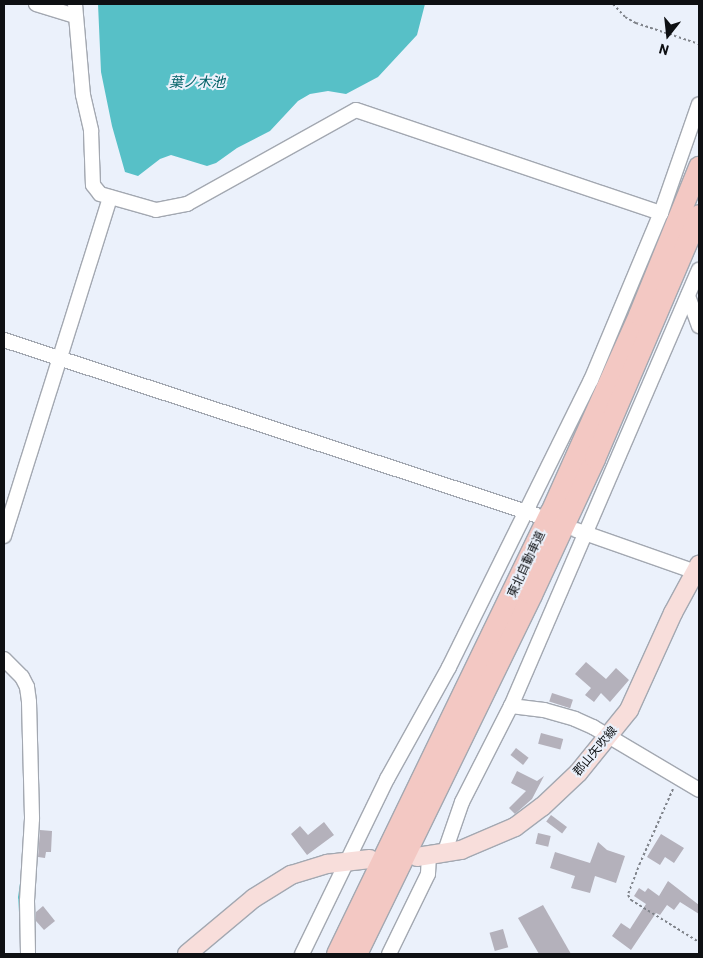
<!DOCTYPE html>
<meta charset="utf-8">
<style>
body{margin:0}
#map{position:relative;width:703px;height:958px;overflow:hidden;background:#ebf1fb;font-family:Barlow,"Noto Sans JP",sans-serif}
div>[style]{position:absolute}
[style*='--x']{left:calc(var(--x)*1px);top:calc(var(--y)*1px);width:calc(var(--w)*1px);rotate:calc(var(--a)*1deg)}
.water>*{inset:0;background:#57c0c7}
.stream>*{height:3px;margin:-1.5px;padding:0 1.5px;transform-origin:1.5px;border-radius:1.5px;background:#57c0c7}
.building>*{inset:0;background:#b4b1bb;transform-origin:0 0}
.path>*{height:2px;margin-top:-1px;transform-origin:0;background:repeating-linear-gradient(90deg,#7f838a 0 2.5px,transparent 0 5px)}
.roads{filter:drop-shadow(1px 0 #a3a8b1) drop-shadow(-1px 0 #a3a8b1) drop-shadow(0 1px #a3a8b1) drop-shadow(0 -1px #a3a8b1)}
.minor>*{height:14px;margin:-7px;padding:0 7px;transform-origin:7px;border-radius:7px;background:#fff}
.major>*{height:18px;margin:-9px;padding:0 9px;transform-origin:9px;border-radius:9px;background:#f8dedb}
.highway>*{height:20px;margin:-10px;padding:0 10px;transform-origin:10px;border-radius:10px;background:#f3c8c3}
span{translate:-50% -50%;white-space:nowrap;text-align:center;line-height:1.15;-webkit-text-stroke:4px #ebf1fb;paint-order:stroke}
.street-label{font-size:12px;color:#0e1013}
.water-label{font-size:14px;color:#006066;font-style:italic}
.frame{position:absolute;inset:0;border:5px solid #0e1013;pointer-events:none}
.north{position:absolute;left:643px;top:10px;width:50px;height:50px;-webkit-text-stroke:4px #ebf1fb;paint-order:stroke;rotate:196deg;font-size:14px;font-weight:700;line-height:20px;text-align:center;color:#0e1013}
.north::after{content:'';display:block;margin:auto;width:18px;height:22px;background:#0e1013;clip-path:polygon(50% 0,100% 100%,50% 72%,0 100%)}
</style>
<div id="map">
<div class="water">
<div style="clip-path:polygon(98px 4px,425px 4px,417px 35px,378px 77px,346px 94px,328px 91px,310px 94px,298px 101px,270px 131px,237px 148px,216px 163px,207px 166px,171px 155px,160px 159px,138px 176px,125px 172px,112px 126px,101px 72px)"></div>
</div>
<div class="stream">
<div style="--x:21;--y:931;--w:34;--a:-93"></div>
<div style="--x:19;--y:897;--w:22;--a:-82"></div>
</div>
<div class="building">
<div style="clip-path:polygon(586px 662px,606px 679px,616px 668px,629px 680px,610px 702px,601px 693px,594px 702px,585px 695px,591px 688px,575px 674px)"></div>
<div style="left:552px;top:693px;width:22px;height:9px;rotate:18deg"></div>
<div style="left:541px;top:733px;width:23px;height:11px;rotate:15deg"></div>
<div style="left:516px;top:748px;width:16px;height:9px;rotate:38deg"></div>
<div style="clip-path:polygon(517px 771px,537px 781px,544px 776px,532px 799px,515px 814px,509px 808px,526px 791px,511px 783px)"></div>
<div style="left:551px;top:815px;width:20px;height:8px;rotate:37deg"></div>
<div style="clip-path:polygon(324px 822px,334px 835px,307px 855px,291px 834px,300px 826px,308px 835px)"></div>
<div style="clip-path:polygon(40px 830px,52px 831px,51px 852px,46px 852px,45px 858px,38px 857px)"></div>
<div style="left:538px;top:833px;width:13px;height:11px;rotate:13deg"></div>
<div style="clip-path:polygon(661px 834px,684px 848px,674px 863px,665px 857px,660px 865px,647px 857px)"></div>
<div style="clip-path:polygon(598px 842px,607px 850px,625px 856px,616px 883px,595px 876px,590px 893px,571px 888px,575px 876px,550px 868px,555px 852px,590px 863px)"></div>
<div style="clip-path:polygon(668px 881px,699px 905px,699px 914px,680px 902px,674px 910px,667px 905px,660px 915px,656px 913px,631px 950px,612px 936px,621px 923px,630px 929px,646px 904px,634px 896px,639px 888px,645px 892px,648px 888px,659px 896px)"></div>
<div style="clip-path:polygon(543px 905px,571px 954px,539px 954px,518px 918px)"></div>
<div style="clip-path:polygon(43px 906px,55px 921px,44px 930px,36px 921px,36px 912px)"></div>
<div style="left:503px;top:929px;width:19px;height:14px;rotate:74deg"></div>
</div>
<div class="path">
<div style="--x:613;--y:4;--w:18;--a:47"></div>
<div style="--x:625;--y:17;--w:13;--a:29"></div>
<div style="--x:636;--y:23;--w:66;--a:18.4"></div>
<div style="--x:673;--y:789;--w:81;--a:114"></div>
<div style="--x:640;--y:863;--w:34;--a:111"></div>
<div style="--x:628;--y:895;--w:6;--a:59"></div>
<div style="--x:631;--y:900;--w:80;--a:31.7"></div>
</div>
<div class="roads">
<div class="minor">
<div style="--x:36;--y:4;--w:41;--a:17.1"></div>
<div style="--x:75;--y:4;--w:91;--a:85"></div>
<div style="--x:83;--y:95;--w:37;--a:77"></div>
<div style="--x:91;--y:131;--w:54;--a:87.9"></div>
<div style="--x:93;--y:185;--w:11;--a:52"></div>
<div style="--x:100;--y:194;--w:58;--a:15.9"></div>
<div style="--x:156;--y:210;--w:32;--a:-11"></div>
<div style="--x:187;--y:204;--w:193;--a:-29.1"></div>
<div style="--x:356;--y:110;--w:322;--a:18.7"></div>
<div style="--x:688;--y:296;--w:32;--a:70"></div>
<div style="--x:4;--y:340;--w:560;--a:18.21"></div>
<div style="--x:576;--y:530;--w:130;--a:19.3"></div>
<div style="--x:4;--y:536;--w:355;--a:-72.6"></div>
<div style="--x:4;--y:659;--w:25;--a:45"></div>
<div style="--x:22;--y:677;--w:11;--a:63"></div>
<div style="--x:27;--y:687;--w:15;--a:82"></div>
<div style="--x:29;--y:702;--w:117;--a:88.5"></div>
<div style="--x:32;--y:819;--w:82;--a:93.5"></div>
<div style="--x:27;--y:901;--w:53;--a:88.9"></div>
<div style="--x:511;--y:706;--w:33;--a:7"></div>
<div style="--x:544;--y:710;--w:32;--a:16"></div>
<div style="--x:575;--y:719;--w:20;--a:24"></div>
<div style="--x:593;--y:727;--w:123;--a:30.7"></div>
<div style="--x:444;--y:854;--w:55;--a:-70.9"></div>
<div style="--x:462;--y:802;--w:108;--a:-63"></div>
<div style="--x:511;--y:706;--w:475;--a:-66.7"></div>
<div style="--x:302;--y:954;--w:195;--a:-64.1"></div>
<div style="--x:387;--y:779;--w:128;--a:-61"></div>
<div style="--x:449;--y:667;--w:320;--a:-63.7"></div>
<div style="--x:591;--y:380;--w:181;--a:-67.3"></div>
<div style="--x:661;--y:213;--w:115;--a:-70.8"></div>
<div style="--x:389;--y:954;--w:89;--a:-64"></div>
<div style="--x:428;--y:874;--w:19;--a:-87"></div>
</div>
<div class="major">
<div style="--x:417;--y:857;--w:45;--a:-9"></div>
<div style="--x:461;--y:850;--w:59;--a:-23.1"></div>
<div style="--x:515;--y:827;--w:34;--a:-37"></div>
<div style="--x:542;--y:807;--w:50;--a:-43.4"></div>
<div style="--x:578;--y:773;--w:81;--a:-51"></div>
<div style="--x:629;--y:710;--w:107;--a:-65.6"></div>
<div style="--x:673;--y:613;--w:55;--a:-61.6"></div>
<div style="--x:187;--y:954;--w:87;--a:-39.9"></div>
<div style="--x:254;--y:898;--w:44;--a:-31.9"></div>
<div style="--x:291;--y:875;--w:38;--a:-17"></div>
<div style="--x:327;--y:864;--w:43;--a:-6.6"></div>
</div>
<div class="highway">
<div style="--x:337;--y:954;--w:491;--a:-64.2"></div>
<div style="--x:551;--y:512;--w:216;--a:-65.9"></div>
<div style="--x:639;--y:315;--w:160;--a:-67.9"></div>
<div style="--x:357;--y:954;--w:399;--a:-64"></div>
<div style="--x:532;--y:595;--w:150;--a:-65.1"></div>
<div style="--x:595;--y:459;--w:265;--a:-66.9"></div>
</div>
</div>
<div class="street-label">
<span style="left:526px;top:564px;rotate:-65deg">東北自動車道</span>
<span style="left:595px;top:751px;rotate:-50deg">郡山矢吹線</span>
</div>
<div class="water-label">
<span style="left:197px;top:82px">葉ノ木池</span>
</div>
<div class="frame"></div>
<div class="north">N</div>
</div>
